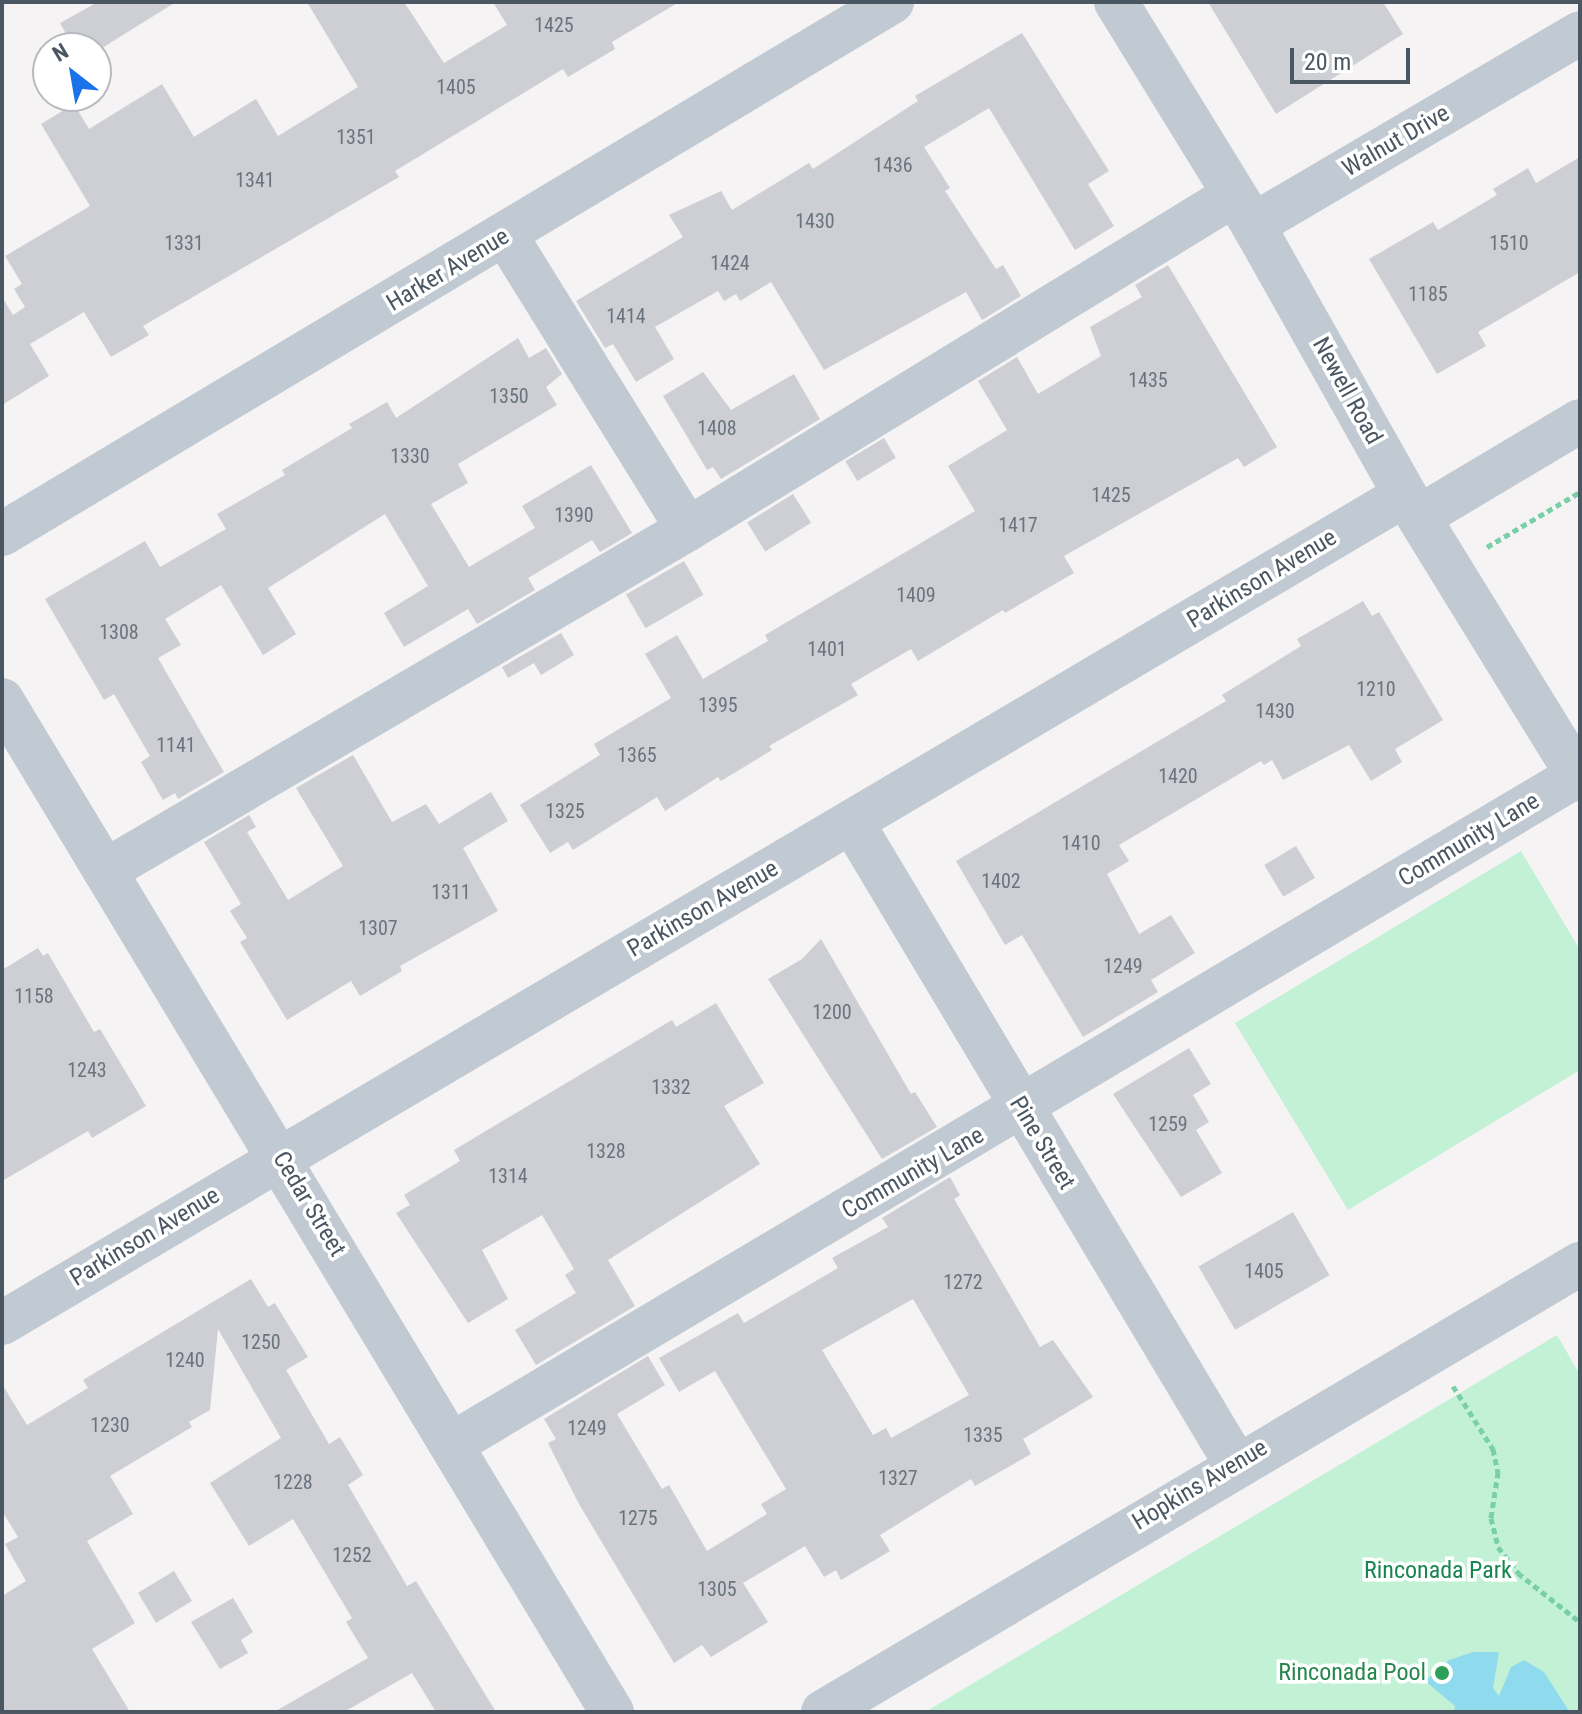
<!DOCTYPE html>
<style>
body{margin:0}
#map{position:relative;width:1582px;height:1714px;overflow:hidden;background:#f5f3f3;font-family:"Roboto Condensed",sans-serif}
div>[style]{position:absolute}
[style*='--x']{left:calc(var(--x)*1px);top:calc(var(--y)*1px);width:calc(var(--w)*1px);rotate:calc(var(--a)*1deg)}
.green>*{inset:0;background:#c3f1d5}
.water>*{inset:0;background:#90daee}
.building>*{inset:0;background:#cdcfd5;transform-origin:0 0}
.path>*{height:5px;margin-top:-2.5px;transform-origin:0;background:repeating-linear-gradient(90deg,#7ad0a6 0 6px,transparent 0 10px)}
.minor>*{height:44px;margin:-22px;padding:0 22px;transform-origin:22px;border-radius:22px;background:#c1cad2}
.dots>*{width:22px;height:22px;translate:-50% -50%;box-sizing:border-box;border:4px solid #fff;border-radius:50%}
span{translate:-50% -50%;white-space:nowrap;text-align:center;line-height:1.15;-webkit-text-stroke:7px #fff;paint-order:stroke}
.number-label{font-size:20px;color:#6b747e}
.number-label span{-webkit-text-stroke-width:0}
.street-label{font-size:24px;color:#4a5661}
.park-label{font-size:24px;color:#17864f}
.leisure-label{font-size:24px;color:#27864d}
.right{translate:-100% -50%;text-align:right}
.frame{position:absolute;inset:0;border:4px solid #4a5661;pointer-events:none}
.north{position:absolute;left:32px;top:32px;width:80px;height:80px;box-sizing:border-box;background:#fff;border:2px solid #b7bbc0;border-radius:50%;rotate:329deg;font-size:22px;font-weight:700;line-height:32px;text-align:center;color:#4a5661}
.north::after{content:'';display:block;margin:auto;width:28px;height:36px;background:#1a73e8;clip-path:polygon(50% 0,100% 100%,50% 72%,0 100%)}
.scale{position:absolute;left:1290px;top:48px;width:120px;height:36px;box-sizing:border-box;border:4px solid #4a5661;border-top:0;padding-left:10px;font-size:24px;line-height:28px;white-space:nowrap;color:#4a5661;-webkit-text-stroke:6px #fff;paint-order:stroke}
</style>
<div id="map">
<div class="green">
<div style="clip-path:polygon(1521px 851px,1580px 950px,1580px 1070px,1348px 1210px,1235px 1023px)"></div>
<div style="clip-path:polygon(1557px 1335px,1580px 1375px,1580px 1712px,925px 1712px)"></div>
</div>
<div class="water">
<div style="clip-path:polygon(1473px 1652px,1499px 1652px,1493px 1688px,1499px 1696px,1511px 1667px,1524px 1660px,1544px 1672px,1569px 1711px,1454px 1712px,1455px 1706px,1425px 1681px,1449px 1660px)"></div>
</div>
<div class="building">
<div style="clip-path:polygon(98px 2px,176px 2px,102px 48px,74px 48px,60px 23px)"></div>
<div style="clip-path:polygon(307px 2px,404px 2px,444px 63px,507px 25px,493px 2px,679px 2px,612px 42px,615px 49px,568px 77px,563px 69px,395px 171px,399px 177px,143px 326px,149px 335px,111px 357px,84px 312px,30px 344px,49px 376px,2px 405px,2px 297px,13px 315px,25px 307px,14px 289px,22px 284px,5px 256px,90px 206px,41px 124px,74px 104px,89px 129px,162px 84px,194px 137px,256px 99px,278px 136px,358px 87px)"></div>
<div style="clip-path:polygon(1208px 2px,1383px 2px,1403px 34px,1276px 114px)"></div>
<div style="clip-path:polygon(1022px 33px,1109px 171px,1088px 184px,1114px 226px,1075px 250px,989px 108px,924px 147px,950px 188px,945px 191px,996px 269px,1003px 265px,1021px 296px,982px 320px,966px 292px,824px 370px,771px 282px,740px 301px,736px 294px,724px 301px,718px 291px,655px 327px,674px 359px,636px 382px,613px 344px,605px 348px,576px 301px,683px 237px,669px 215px,721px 191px,732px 210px,809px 163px,813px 169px,918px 101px,915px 96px)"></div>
<div style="clip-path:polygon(1580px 157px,1580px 272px,1478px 332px,1486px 346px,1437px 374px,1369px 259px,1433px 222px,1438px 230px,1497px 195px,1493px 189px,1528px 168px,1536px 183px)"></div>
<div style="clip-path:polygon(1168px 265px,1277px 447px,1244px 467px,1238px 458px,1064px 556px,1074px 573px,1005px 613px,1003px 610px,918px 661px,911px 649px,851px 684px,858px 695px,769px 746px,772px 750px,721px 781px,718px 777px,665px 811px,657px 797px,573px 850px,568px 842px,550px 853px,520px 805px,600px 755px,594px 744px,671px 698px,645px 654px,677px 635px,703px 679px,768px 641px,765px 635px,975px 511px,948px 466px,1007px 430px,978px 381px,1017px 357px,1038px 394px,1101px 356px,1090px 327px,1142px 297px,1135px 285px)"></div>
<div style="clip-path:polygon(518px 338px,529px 358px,546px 348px,562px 374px,546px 387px,557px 405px,458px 464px,468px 483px,431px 504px,469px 567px,535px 528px,522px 506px,591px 465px,632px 533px,600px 552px,592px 540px,528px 578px,535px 590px,477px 624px,468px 609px,404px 647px,384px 613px,428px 586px,385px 514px,268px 588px,296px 634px,263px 655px,221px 585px,165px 619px,181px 645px,158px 658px,224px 772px,178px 799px,175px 793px,163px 800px,141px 762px,150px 756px,114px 694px,104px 700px,45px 599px,145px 541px,160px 567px,226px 529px,217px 514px,285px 475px,282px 470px,352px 428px,349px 424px,387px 402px,396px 418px)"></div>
<div style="clip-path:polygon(703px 372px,731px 410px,794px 374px,820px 419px,721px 479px,713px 467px,707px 470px,663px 396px)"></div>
<div style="left:884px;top:438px;width:23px;height:45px;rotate:59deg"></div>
<div style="left:793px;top:494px;width:34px;height:54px;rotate:58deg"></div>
<div style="left:684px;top:561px;width:39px;height:67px;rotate:60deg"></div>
<div style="clip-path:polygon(1363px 601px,1372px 616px,1379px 612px,1443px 720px,1395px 749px,1402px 762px,1371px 781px,1349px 745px,1283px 780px,1272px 760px,1264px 765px,1261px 761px,1119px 845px,1129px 861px,1107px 874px,1139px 934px,1171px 915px,1195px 953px,1151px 980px,1158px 992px,1083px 1037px,1022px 935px,1005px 945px,956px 861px,1226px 701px,1222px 695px,1301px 646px,1297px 639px)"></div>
<div style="clip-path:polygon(561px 633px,574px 655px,541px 675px,534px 663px,508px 678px,502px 667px)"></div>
<div style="clip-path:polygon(353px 755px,392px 822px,426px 804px,439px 824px,491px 792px,508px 821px,463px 848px,498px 911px,400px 966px,402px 971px,360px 996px,351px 981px,287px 1020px,240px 942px,247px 938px,230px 911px,241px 904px,204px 842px,249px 815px,256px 827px,247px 832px,288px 900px,343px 866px,296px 788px)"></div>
<div style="left:1296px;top:846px;width:37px;height:37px;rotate:59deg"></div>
<div style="clip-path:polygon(821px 939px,911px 1094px,915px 1092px,937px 1127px,882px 1159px,768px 979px,802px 959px)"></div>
<div style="clip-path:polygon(38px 948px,43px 956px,48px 953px,94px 1032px,100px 1029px,146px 1106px,92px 1138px,88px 1131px,2px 1181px,2px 970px)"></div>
<div style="clip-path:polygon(716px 1003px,764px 1083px,724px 1106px,760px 1164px,608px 1260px,635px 1306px,536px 1365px,515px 1330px,576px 1293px,565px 1275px,574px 1269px,542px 1215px,482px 1250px,508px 1299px,468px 1323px,396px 1213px,410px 1205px,404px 1195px,460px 1161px,454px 1150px,672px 1020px,676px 1027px)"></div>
<div style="clip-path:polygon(1189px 1048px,1211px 1084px,1193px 1095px,1209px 1122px,1196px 1130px,1222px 1173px,1181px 1197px,1113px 1094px)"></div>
<div style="clip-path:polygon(evenodd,950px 1177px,960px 1195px,954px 1199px,1040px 1347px,1053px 1340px,1093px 1397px,1023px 1439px,1031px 1454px,975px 1486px,971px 1479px,880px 1535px,890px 1551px,841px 1580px,836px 1570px,824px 1577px,805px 1546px,743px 1583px,768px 1622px,711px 1657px,702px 1645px,674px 1663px,579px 1504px,548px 1443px,556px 1439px,544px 1419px,648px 1356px,665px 1385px,617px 1414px,662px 1489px,669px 1485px,707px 1551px,767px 1514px,761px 1504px,786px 1489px,715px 1371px,679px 1392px,659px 1358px,738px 1313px,744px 1323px,838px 1268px,832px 1258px,888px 1227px,882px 1218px,950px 1177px,913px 1299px,969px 1395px,891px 1438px,886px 1428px,873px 1435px,822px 1350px,913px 1299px)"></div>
<div style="left:1293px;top:1212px;width:73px;height:109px;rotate:60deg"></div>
<div style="clip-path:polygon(251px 1279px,268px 1307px,275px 1303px,308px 1357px,286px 1370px,329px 1444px,340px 1437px,363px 1475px,348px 1485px,407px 1586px,416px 1581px,496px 1712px,436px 1712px,412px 1673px,344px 1712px,274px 1712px,368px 1658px,346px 1622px,352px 1618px,293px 1519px,249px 1546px,210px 1483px,281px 1438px,218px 1329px,210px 1410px,189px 1422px,192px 1427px,110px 1476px,133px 1514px,87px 1541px,135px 1623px,92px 1649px,130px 1712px,2px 1712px,2px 1596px,26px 1581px,5px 1544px,18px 1537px,2px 1511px,2px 1384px,27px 1425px,88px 1388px,83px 1380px)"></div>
<div style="left:174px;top:1571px;width:35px;height:42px;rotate:59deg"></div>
<div style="clip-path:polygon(233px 1598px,253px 1632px,241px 1640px,248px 1653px,220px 1669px,191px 1622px)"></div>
</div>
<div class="path">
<div style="--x:1487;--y:547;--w:108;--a:-30.6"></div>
<div style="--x:1453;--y:1386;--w:75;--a:57.6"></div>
<div style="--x:1493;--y:1449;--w:24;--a:78"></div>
<div style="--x:1498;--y:1472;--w:47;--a:98.7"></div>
<div style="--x:1491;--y:1518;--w:30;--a:76"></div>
<div style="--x:1498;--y:1547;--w:33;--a:52"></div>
<div style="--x:1518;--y:1573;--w:79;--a:38.3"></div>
</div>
<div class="minor">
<div style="--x:1116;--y:2;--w:262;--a:58.4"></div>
<div style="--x:1253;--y:225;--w:310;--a:60.6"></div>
<div style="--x:1405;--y:495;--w:334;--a:58.4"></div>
<div style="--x:1253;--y:225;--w:379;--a:-30.4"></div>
<div style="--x:506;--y:236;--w:345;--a:58.2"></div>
<div style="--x:1419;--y:517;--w:187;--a:-30.8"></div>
<div style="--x:2;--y:534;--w:1037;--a:-30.87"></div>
<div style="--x:2;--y:700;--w:1182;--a:58.92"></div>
<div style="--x:852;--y:822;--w:748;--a:59.12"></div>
<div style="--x:105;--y:871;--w:676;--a:-30.4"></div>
<div style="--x:688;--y:529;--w:640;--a:-31.46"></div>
<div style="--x:2;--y:1323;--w:1629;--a:-30.55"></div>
<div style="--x:452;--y:1444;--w:1310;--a:-30.72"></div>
<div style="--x:823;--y:1712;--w:880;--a:-30.62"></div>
</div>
<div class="dots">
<div style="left:1442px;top:1673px;background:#2e9e5b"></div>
</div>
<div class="number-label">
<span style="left:554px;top:25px">1425</span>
<span style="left:456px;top:87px">1405</span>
<span style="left:356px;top:137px">1351</span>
<span style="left:893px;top:165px">1436</span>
<span style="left:255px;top:180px">1341</span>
<span style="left:815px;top:221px">1430</span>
<span style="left:184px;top:243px">1331</span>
<span style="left:1509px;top:243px">1510</span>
<span style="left:730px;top:263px">1424</span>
<span style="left:1428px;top:294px">1185</span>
<span style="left:626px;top:316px">1414</span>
<span style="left:1148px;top:380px">1435</span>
<span style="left:509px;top:396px">1350</span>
<span style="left:717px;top:428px">1408</span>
<span style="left:410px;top:456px">1330</span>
<span style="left:1111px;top:495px">1425</span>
<span style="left:574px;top:515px">1390</span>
<span style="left:1018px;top:525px">1417</span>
<span style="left:916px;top:595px">1409</span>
<span style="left:119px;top:632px">1308</span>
<span style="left:827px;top:649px">1401</span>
<span style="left:1376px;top:689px">1210</span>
<span style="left:718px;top:705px">1395</span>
<span style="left:1275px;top:711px">1430</span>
<span style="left:176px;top:745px">1141</span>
<span style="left:637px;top:755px">1365</span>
<span style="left:1178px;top:776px">1420</span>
<span style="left:565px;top:811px">1325</span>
<span style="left:1081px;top:843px">1410</span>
<span style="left:1001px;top:881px">1402</span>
<span style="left:451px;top:892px">1311</span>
<span style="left:378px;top:928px">1307</span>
<span style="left:1123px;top:966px">1249</span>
<span style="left:34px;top:996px">1158</span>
<span style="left:832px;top:1012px">1200</span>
<span style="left:87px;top:1070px">1243</span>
<span style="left:671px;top:1087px">1332</span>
<span style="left:1168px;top:1124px">1259</span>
<span style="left:606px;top:1151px">1328</span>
<span style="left:508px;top:1176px">1314</span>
<span style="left:1264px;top:1271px">1405</span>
<span style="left:963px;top:1282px">1272</span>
<span style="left:261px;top:1342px">1250</span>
<span style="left:185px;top:1360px">1240</span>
<span style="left:110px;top:1425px">1230</span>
<span style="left:587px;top:1428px">1249</span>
<span style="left:983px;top:1435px">1335</span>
<span style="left:898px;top:1478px">1327</span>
<span style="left:293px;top:1482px">1228</span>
<span style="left:638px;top:1518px">1275</span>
<span style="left:352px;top:1555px">1252</span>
<span style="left:717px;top:1589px">1305</span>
</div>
<div class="street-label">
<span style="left:1396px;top:141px;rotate:-30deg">Walnut Drive</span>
<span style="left:448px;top:270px;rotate:-31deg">Harker Avenue</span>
<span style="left:1347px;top:391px;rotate:61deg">Newell Road</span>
<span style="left:1262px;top:579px;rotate:-31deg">Parkinson Avenue</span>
<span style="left:1469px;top:840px;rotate:-31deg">Community Lane</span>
<span style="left:703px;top:909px;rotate:-30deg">Parkinson Avenue</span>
<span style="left:1042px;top:1143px;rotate:59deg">Pine Street</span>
<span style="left:913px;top:1173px;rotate:-30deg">Community Lane</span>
<span style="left:309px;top:1204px;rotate:59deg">Cedar Street</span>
<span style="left:145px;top:1237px;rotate:-31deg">Parkinson Avenue</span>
<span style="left:1200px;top:1485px;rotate:-31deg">Hopkins Avenue</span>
</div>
<div class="park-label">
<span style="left:1438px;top:1571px">Rinconada Park</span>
</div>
<div class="leisure-label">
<span class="right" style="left:1426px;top:1673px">Rinconada Pool</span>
</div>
<div class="frame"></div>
<div class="north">N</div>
<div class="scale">20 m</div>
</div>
